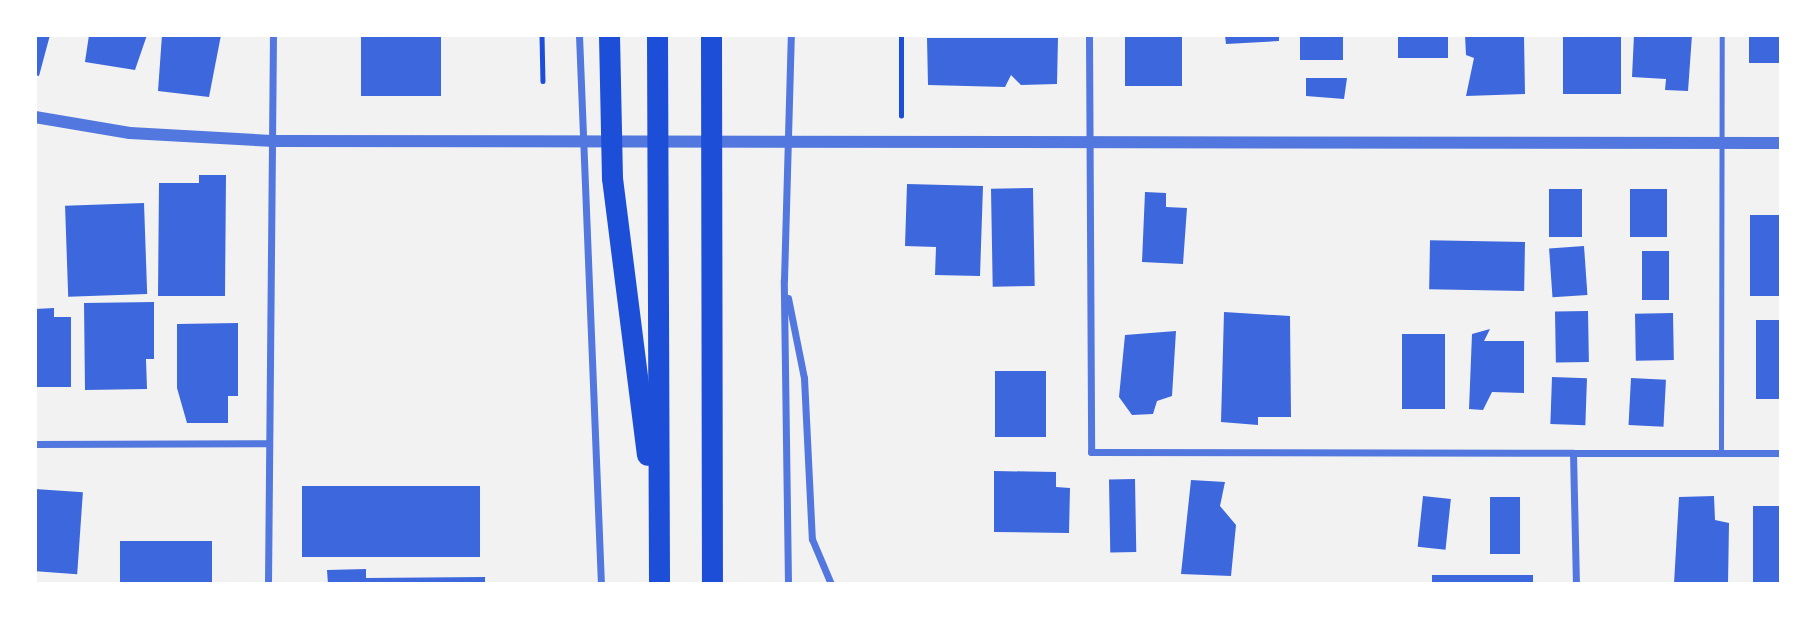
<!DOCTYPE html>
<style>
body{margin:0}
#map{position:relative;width:1816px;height:619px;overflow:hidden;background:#f2f2f2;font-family:"IBM Plex Serif",serif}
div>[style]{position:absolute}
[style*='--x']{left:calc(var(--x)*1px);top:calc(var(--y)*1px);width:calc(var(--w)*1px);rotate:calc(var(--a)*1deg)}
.building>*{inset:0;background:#3d67dc;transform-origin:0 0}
.path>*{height:4.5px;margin:-2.25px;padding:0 2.25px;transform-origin:2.25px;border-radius:2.25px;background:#1d4ed8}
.service>*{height:5px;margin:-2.5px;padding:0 2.5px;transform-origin:2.5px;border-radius:2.5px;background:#5277de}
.minor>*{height:7px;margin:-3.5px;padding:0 3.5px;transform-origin:3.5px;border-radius:3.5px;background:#5277de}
.tertiary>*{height:12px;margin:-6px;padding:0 6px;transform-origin:6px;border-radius:6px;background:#5277de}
.motorway>*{height:21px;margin:-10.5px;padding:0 10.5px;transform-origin:10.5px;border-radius:10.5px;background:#1d4ed8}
span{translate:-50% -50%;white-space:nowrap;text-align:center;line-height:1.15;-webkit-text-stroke:7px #fff;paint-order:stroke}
.frame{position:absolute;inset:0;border:37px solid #fff;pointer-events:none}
</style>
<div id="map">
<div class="building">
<div style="clip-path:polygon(35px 35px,50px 35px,39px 76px,35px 75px)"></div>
<div style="clip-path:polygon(89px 35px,147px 35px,135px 70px,85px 62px)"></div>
<div style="clip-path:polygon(162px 35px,221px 35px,209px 97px,158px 91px)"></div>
<div style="left:361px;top:35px;width:80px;height:61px"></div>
<div style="left:1125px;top:35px;width:57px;height:51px"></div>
<div style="clip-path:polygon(1225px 35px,1279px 35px,1279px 41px,1226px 44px)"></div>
<div style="left:1300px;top:35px;width:43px;height:25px"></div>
<div style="left:1398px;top:35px;width:50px;height:23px"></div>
<div style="clip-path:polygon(1465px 35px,1524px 35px,1525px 94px,1466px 96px,1474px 58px,1466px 55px)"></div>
<div style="left:1563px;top:35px;width:58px;height:59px"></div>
<div style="clip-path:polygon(1634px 35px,1692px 35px,1688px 91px,1665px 90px,1666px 79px,1632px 77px)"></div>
<div style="left:1749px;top:35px;width:32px;height:28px"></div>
<div style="clip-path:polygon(927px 38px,1058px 38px,1057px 84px,1021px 85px,1011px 75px,1005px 87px,928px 85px)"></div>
<div style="clip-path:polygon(1306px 78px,1347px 78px,1344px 99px,1306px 96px)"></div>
<div style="clip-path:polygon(199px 175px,226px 175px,225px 296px,158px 296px,159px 183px,199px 183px)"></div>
<div style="clip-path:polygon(907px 184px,983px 186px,980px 276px,935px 275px,936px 247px,905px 246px)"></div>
<div style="left:1033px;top:188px;width:98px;height:42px;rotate:89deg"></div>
<div style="left:1549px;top:189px;width:33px;height:48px"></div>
<div style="left:1630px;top:189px;width:37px;height:48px"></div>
<div style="clip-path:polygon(1145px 192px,1166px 193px,1166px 207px,1187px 208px,1183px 264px,1142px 262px)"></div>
<div style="left:144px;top:203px;width:91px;height:79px;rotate:88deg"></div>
<div style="left:1781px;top:215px;width:81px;height:31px;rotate:90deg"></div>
<div style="left:1525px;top:242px;width:49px;height:95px;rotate:91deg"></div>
<div style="left:1584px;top:246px;width:49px;height:35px;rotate:86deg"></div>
<div style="left:1642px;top:251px;width:27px;height:49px"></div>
<div style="clip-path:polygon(154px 302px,154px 359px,146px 359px,147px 389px,85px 390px,84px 303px)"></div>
<div style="clip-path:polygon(54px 308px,54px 317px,71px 317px,71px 387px,35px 387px,35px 309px)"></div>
<div style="left:1588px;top:311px;width:51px;height:33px;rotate:89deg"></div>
<div style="clip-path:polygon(1224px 312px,1290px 316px,1291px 417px,1258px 417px,1258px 425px,1221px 422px)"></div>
<div style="left:1673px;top:313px;width:47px;height:38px;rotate:89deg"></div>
<div style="left:1781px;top:320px;width:79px;height:25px;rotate:90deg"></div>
<div style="clip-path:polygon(238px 323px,238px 396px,228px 396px,228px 423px,187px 423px,177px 388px,177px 324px)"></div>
<div style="clip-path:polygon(1490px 329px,1484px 341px,1524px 341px,1524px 393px,1492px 392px,1483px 410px,1469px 409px,1472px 334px)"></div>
<div style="clip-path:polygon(1176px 331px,1172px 396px,1157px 401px,1153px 414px,1132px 415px,1119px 397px,1125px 335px)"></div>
<div style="left:1402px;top:334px;width:43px;height:75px"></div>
<div style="left:1046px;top:371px;width:66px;height:51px;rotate:90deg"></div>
<div style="left:1552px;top:377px;width:35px;height:47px;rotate:2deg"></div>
<div style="left:1631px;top:378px;width:35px;height:47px;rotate:3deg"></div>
<div style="clip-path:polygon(994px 471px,1056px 472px,1056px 487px,1070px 488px,1069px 533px,994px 532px)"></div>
<div style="left:1135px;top:479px;width:73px;height:26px;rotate:89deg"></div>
<div style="clip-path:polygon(1191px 480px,1225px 482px,1220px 506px,1236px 525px,1231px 576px,1181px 574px)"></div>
<div style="left:302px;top:486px;width:178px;height:71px"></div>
<div style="left:35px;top:489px;width:48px;height:82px;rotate:4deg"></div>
<div style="left:1423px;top:496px;width:28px;height:51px;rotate:6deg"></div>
<div style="clip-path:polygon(1714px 496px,1715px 520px,1729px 523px,1728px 584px,1674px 584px,1679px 497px)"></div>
<div style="left:1490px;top:497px;width:30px;height:57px"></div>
<div style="left:1753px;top:506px;width:28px;height:78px"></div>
<div style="left:212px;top:541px;width:43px;height:92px;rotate:90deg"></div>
<div style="clip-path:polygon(366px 569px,366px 578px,485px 577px,485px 584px,328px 584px,327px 570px)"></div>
<div style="left:1432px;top:575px;width:101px;height:9px"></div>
</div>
<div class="path">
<div style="--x:542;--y:35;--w:46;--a:88.8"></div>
<div style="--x:901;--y:116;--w:81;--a:-90"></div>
</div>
<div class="service">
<div style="--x:1721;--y:454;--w:419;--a:-89.9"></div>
</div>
<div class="minor">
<div style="--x:579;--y:35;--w:549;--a:87.71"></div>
<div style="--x:1089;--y:35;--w:417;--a:89.7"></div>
<div style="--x:1091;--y:452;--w:482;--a:0.1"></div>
<div style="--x:1573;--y:453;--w:131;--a:88.7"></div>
<div style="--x:788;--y:298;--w:82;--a:78.7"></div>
<div style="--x:804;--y:378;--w:161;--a:87.2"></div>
<div style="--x:812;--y:539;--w:49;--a:67.1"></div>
<div style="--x:35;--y:444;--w:232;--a:-0.2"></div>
<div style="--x:1573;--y:453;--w:208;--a:0"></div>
<div style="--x:268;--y:584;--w:549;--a:-89.48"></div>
<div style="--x:788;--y:584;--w:304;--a:-90.8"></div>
<div style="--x:784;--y:280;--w:245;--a:-88.4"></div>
</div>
<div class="tertiary">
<div style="--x:35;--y:117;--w:96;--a:9.6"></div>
<div style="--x:130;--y:133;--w:141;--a:3.2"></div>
<div style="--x:271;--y:141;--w:1510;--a:0.08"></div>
</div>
<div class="motorway">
<div style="--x:609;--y:35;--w:143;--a:88.8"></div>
<div style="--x:612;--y:178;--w:279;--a:82.8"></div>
<div style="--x:657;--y:35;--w:549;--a:89.79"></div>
<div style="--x:711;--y:35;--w:549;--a:89.9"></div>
</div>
<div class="frame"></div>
</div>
